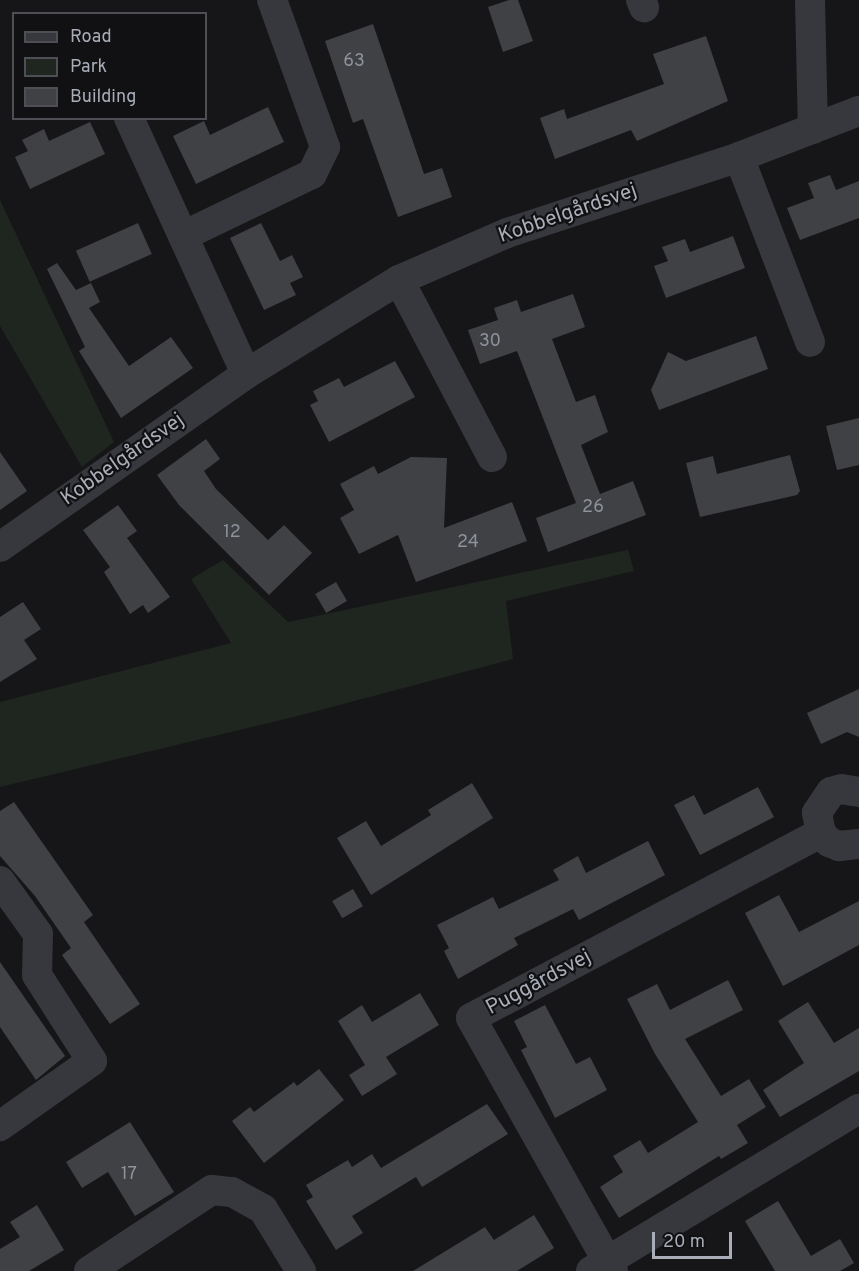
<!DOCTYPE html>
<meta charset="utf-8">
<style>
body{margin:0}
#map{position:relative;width:859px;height:1271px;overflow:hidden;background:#161618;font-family:Overpass,sans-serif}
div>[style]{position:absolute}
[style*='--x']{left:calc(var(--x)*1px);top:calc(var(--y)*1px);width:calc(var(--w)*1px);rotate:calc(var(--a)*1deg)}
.green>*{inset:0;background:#1e261f}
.building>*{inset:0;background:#404145;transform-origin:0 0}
.minor>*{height:30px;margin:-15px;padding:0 15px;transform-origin:15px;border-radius:15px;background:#37383d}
span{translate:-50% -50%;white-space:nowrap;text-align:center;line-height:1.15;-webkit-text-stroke:4.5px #111113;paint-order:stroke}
.number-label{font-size:18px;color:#8e929b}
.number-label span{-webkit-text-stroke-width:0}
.street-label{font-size:21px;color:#a8adb8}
.legend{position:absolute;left:12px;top:12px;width:195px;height:108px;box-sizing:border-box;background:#111113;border:2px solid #4d4f55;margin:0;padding:8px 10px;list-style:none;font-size:18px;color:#a8adb8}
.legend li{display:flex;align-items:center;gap:12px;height:30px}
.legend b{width:30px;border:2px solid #4d4f55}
.scale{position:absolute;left:652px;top:1232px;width:80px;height:27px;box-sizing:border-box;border:3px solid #a8adb8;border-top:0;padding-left:8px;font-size:18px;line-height:21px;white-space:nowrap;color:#a8adb8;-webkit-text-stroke:4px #111113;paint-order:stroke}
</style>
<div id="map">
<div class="green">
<div style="clip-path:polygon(0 200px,114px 442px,82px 467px,0 326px)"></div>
<div style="clip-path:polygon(628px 550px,634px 571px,506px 601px,513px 659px,298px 716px,0 787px,0 702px,231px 643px,191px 579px,223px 560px,288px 622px)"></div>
</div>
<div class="building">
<div style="clip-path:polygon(509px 0,518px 0,533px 41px,503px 52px,488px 7px)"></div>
<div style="clip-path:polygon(373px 24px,424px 174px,442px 168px,452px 197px,398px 217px,363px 119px,353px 123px,325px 41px)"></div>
<div style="clip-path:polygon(706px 36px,728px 101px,637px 141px,631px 130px,555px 159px,540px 118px,564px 109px,567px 119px,664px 84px,653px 54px)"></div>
<div style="clip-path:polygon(268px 107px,284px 142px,196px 184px,173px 136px,204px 121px,210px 135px)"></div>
<div style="clip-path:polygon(90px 122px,105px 154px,30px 189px,15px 157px,28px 151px,22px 140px,44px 129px,49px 141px)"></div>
<div style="clip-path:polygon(830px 175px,836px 190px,859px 181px,859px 218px,800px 240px,787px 208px,814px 198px,808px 183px)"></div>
<div style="left:138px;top:223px;width:34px;height:68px;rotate:66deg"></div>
<div style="clip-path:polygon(261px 223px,280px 261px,292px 255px,303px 277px,290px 283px,296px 295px,264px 310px,230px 238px)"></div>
<div style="clip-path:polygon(733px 236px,745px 268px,666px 298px,654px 266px,668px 261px,662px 247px,685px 239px,690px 252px)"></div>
<div style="clip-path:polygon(57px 263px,76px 290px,91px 283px,100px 302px,89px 308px,129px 366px,171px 337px,193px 368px,121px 418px,79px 351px,85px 347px,47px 269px)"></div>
<div style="clip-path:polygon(573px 294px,585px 327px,552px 339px,576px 402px,595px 395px,608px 432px,581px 445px,600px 494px,633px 481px,646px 515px,548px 552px,536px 518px,576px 503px,517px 351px,480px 364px,468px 330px,498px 320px,494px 308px,517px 300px,521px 312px)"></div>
<div style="clip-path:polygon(756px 336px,768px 369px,659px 410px,651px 390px,668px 352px,686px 361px)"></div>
<div style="clip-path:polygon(395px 361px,415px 397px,329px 442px,310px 405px,318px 401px,313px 391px,339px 378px,344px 387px)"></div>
<div style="clip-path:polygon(859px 418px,859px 465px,837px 470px,826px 426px)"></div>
<div style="clip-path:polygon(206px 439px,220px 459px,204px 471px,216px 489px,268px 540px,284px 525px,312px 553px,269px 595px,179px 505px,157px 475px)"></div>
<div style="clip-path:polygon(0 452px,27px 491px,0 510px)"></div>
<div style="clip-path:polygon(790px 455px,800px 491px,797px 495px,700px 517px,686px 463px,713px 456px,717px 474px)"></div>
<div style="clip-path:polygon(411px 457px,447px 458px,444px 528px,512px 502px,527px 541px,416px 582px,398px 535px,359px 554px,340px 518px,354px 510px,340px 484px,374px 466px,378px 474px)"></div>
<div style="clip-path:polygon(118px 505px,137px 531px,127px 538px,170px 597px,148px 613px,143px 605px,130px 614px,104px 572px,110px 567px,83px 530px)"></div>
<div style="left:336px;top:582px;width:22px;height:24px;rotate:60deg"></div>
<div style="clip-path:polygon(23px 602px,41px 629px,24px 640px,37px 659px,0 682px,0 617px)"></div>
<div style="clip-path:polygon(859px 689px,859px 737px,847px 732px,821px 744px,807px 713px)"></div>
<div style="clip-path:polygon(472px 783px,493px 818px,371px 895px,337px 838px,366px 821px,381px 846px,431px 815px,428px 810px)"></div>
<div style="clip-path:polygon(758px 787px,774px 817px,700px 855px,674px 805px,694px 795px,704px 815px)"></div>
<div style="clip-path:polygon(14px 802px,93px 915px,84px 922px,140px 1004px,110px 1024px,62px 955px,71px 948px,35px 896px,0 856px,0 811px)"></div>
<div style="clip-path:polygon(648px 841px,665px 875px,579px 920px,573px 909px,514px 938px,518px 945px,458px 979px,444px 951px,449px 948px,437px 925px,493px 897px,499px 909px,559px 880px,553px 870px,578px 856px,586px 873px)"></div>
<div style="left:353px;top:889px;width:20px;height:24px;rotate:60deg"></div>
<div style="clip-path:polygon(779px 895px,799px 932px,859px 901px,859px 945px,783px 986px,745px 913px)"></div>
<div style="clip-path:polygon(0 962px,65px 1056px,36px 1080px,0 1027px)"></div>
<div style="clip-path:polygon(728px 980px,743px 1010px,685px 1039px,721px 1096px,749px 1079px,766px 1107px,737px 1125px,748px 1143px,721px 1159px,719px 1156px,619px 1218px,600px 1187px,623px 1172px,613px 1156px,640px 1140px,648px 1153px,698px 1122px,655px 1054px,627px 999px,657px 984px,670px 1010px)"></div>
<div style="clip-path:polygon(420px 993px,439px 1025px,386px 1057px,397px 1074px,362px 1096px,349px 1075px,365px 1065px,338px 1021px,362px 1005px,372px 1022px)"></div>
<div style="clip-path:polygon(808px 1002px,834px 1043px,859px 1028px,859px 1071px,780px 1117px,763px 1090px,804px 1063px,778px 1021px)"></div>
<div style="clip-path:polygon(545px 1005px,576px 1064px,590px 1057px,607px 1090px,555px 1118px,521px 1050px,527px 1047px,514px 1021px)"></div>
<div style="clip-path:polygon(319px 1069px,344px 1100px,264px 1163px,232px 1121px,250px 1107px,254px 1112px,294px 1082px,297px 1086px)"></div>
<div style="clip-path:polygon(487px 1104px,508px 1134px,422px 1187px,416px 1177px,352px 1216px,363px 1233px,336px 1250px,306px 1201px,313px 1197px,306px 1185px,348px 1160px,352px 1167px,372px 1154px,381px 1168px)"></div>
<div style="clip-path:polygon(130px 1122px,174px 1192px,135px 1216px,108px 1172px,82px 1188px,66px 1162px)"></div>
<div style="clip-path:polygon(778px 1201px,811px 1256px,840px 1239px,854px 1263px,840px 1271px,775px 1271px,745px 1221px)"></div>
<div style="clip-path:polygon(37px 1205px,64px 1250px,29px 1271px,0 1271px,0 1249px,20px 1237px,10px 1222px)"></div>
<div style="clip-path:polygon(534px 1215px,554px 1248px,517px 1271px,413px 1271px,485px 1227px,494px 1240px)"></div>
</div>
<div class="minor">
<div style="--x:641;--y:0;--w:8;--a:67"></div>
<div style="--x:810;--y:0;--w:129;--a:88.7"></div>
<div style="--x:129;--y:118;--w:281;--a:65.4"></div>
<div style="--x:739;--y:157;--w:198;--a:69"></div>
<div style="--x:183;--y:236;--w:143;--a:-25.7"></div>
<div style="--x:312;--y:174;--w:30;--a:-64"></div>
<div style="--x:325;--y:147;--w:156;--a:-109.8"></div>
<div style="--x:399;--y:280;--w:200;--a:62.3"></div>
<div style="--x:0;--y:547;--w:301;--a:-35.1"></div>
<div style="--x:246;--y:374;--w:180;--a:-31.6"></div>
<div style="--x:399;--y:280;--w:118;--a:-23.5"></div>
<div style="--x:507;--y:233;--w:244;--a:-18.1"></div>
<div style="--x:739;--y:157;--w:129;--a:-21"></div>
<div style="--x:859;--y:792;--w:18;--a:-171"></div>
<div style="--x:841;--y:789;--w:10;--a:163"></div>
<div style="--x:831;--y:792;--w:25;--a:124"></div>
<div style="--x:817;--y:813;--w:20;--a:79"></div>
<div style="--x:821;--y:833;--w:12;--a:48"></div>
<div style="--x:829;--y:842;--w:11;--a:22"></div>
<div style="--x:839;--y:846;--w:20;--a:-6"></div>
<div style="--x:0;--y:881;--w:65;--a:54.4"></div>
<div style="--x:38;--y:934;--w:41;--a:91.4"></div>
<div style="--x:37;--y:975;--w:102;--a:57.4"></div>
<div style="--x:92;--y:1061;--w:113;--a:144.8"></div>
<div style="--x:89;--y:1271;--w:147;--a:-33.4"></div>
<div style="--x:212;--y:1190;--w:20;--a:6"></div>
<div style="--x:232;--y:1192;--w:35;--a:29"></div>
<div style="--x:263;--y:1209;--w:73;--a:58.5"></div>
<div style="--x:591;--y:1271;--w:313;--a:-31.2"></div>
<div style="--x:613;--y:1271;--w:290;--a:-119.3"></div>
<div style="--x:471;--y:1018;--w:396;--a:-27.9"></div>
</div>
<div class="number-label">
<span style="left:354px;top:62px">63</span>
<span style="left:490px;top:342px">30</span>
<span style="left:593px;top:508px">26</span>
<span style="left:232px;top:533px">12</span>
<span style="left:468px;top:543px">24</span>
<span style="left:129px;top:1175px">17</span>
</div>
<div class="street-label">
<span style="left:568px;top:214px;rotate:-19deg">Kobbelgårdsvej</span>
<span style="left:123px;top:460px;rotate:-35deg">Kobbelgårdsvej</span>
<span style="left:539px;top:983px;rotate:-28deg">Puggårdsvej</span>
</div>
<ul class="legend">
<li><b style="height:8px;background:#37383d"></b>Road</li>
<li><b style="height:16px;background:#1e261f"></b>Park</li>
<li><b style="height:16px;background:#404145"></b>Building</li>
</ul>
<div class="scale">20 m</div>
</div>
